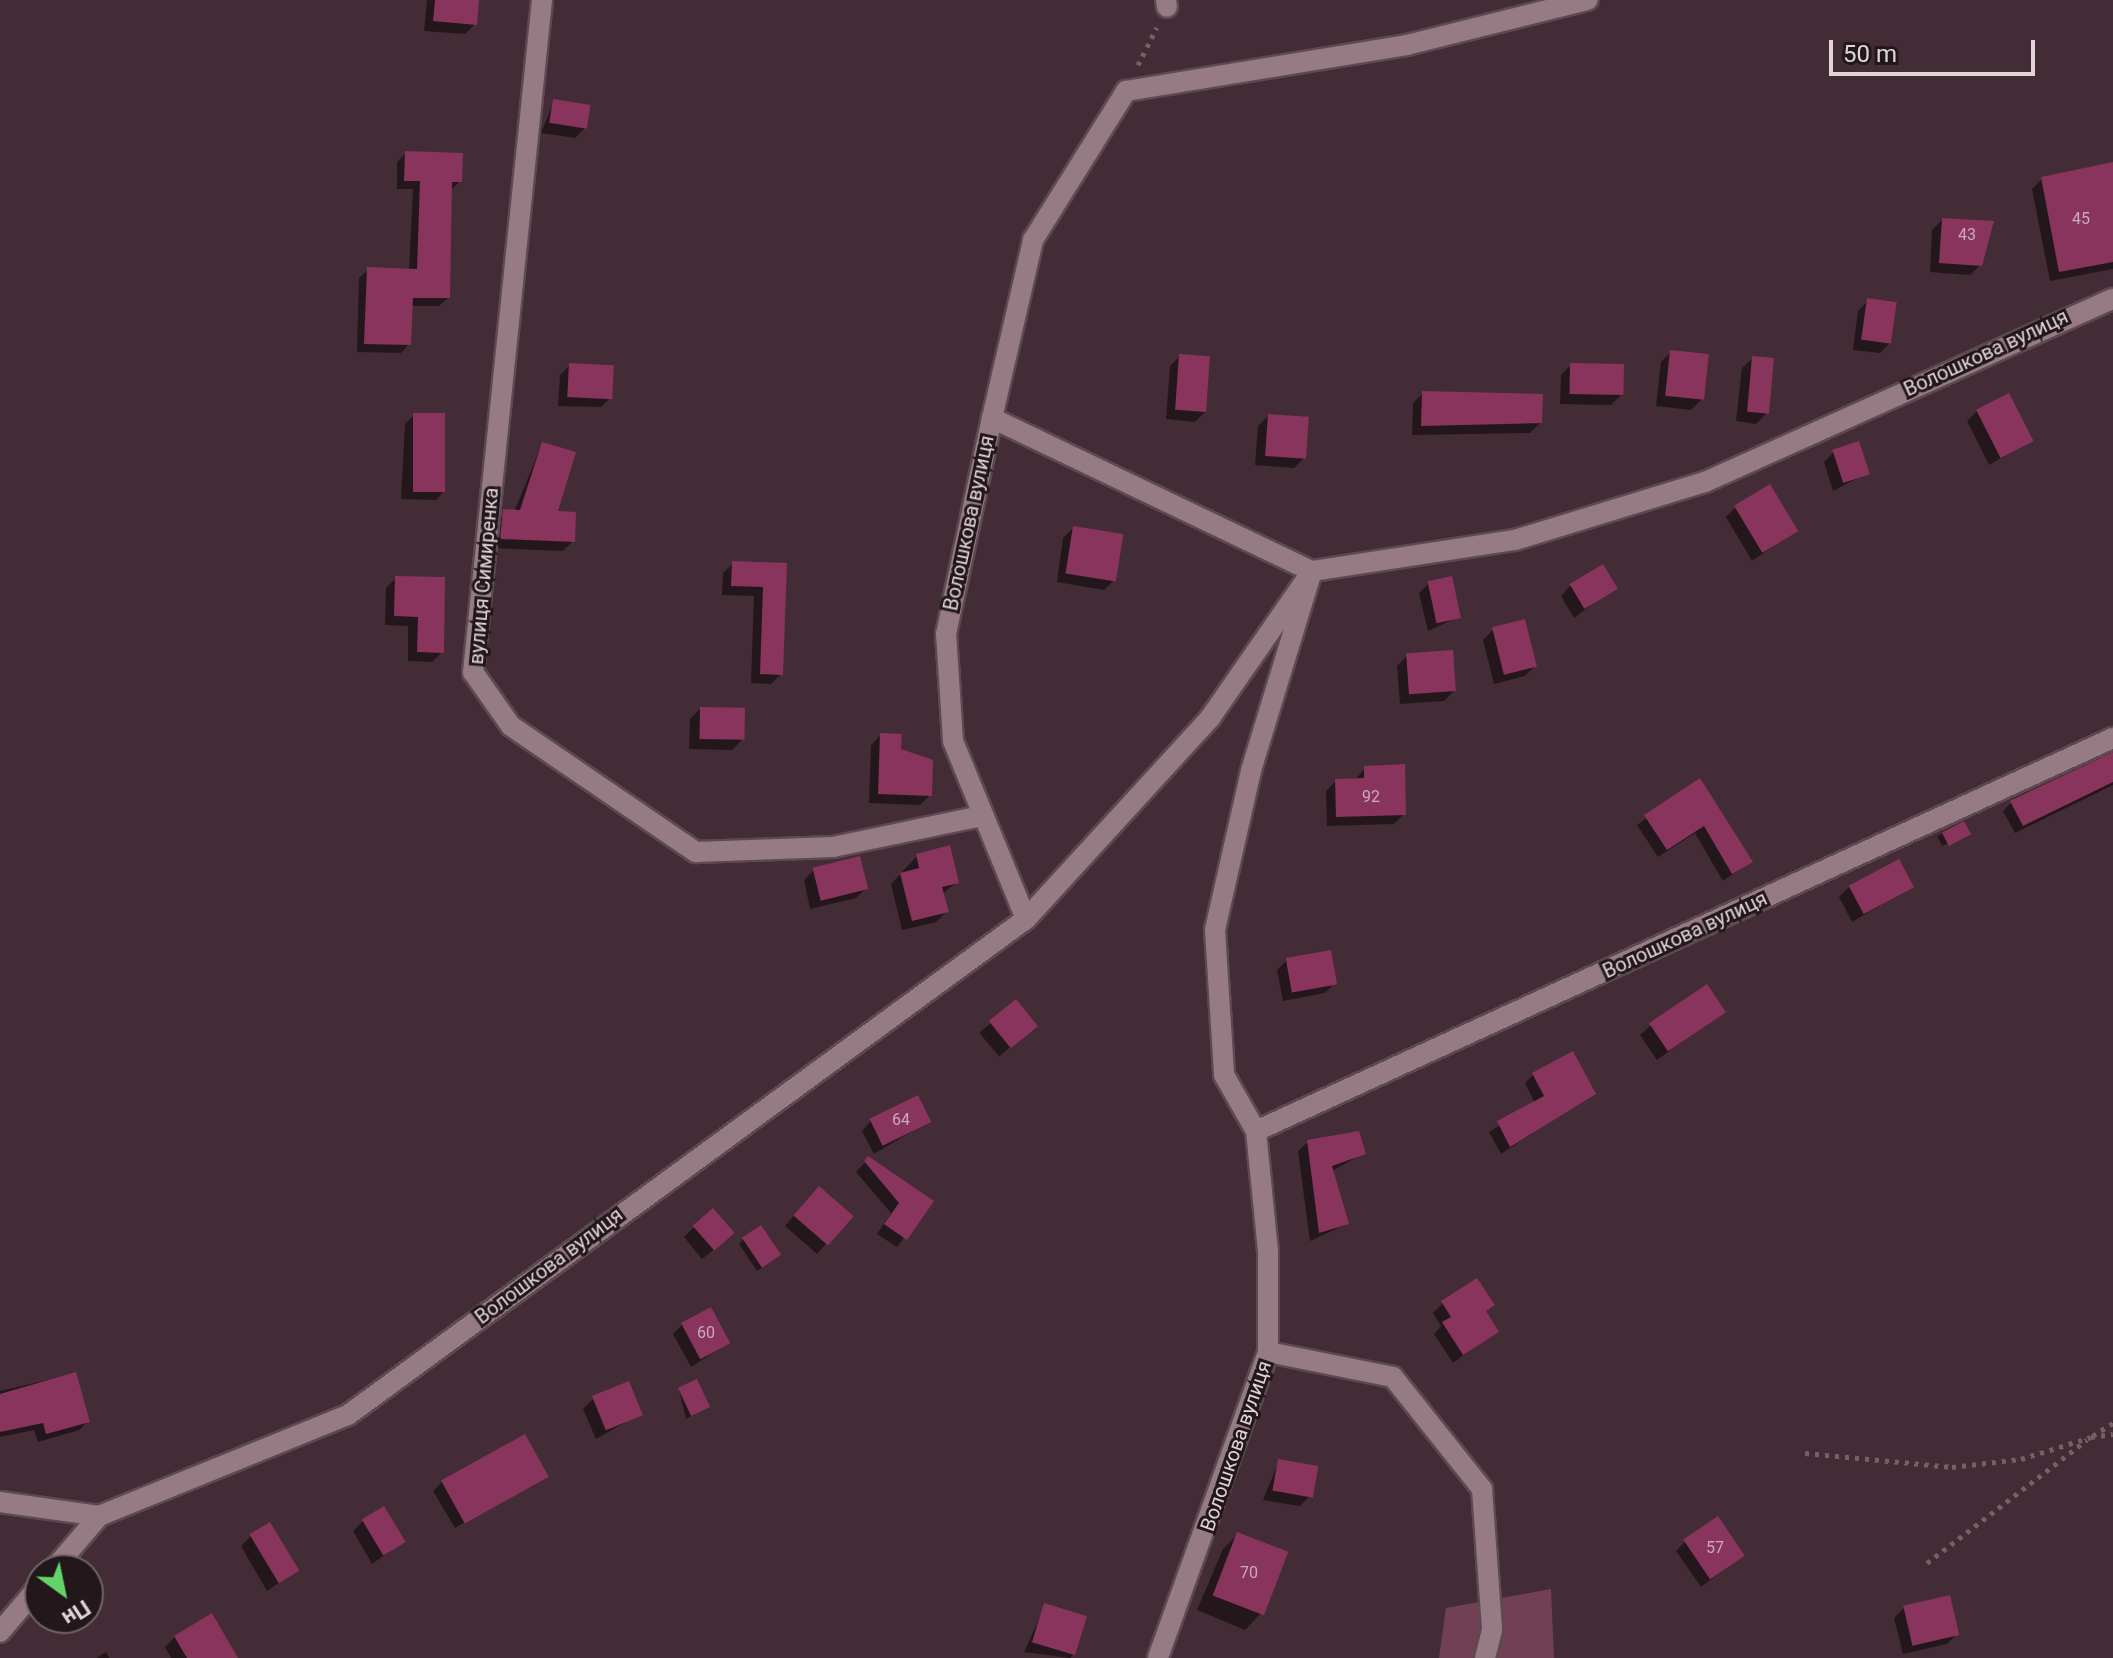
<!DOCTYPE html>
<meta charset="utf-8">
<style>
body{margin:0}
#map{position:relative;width:2113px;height:1658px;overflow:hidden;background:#432c35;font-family:Roboto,sans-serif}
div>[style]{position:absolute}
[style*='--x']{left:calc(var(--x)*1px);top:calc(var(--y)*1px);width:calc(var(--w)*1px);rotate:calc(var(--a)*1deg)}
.green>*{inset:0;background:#724055}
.shadow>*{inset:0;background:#0007;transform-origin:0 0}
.building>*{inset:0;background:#89345c;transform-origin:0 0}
.path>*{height:5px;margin-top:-2.5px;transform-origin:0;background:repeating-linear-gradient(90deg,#756068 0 4px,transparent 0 10px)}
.roads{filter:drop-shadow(2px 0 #5d4951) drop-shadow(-2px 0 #5d4951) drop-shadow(0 2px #5d4951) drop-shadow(0 -2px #5d4951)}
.street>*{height:20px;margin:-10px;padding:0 10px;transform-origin:10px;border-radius:10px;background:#967b85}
span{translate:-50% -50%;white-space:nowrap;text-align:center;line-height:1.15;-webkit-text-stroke:6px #22181c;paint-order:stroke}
.number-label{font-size:16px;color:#ccabb9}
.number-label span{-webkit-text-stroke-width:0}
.street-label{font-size:20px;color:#e2d3d8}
.north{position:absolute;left:24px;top:1554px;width:80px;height:80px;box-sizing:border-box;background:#22181c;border:2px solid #6f6367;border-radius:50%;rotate:147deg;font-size:22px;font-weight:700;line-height:32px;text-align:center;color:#e2d3d8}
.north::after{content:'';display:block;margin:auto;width:28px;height:36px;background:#64d468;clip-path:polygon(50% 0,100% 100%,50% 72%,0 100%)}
.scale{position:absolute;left:1829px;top:40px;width:206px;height:36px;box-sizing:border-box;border:4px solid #e2d3d8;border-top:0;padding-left:10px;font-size:24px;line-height:28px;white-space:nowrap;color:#e2d3d8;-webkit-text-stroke:6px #22181c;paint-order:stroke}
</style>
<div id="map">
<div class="green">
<div style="clip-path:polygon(1551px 1589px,1554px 1658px,1439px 1658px,1446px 1608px)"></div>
</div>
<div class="shadow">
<div style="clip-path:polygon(427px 0,477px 0,475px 24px,465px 34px,424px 31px)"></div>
<div style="clip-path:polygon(554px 101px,585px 128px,575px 138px,541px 133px)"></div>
<div style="clip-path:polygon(406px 153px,460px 181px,450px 191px,448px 298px,439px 306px,411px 306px,409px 344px,401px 353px,357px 352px,359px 278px,368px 270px,409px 271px,413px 189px,397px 189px,397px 162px)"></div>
<div style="clip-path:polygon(2113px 175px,2113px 269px,2050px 281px,2032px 189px,2042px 179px)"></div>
<div style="clip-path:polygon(1942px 220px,1980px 265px,1970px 275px,1930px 272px,1932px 230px)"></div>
<div style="clip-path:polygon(1868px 301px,1890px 343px,1880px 353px,1853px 350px,1858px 311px)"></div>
<div style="clip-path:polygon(1671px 352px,1701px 400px,1691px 410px,1656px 406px,1661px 362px)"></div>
<div style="clip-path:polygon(1180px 356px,1205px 412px,1195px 422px,1166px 419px,1170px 366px)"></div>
<div style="clip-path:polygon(1753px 358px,1766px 414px,1756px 424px,1736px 421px,1742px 368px)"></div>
<div style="clip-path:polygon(570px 365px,611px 397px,601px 407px,558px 406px,560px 375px)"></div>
<div style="clip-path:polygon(1571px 365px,1621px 395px,1611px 405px,1560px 404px,1561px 375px)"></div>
<div style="clip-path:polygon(1423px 393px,1540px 423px,1530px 433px,1412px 435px,1413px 403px)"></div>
<div style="clip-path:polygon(1977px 411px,2030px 441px,1989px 465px,1967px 421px)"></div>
<div style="clip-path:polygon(414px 415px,444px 491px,436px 500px,401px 499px,405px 424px)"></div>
<div style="clip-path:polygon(1268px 416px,1304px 458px,1294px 468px,1255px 465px,1258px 426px)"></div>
<div style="clip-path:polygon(542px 444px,555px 513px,573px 541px,563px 551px,491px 548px,494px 521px,514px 512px)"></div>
<div style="clip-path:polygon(1834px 452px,1867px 473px,1833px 491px,1824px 462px)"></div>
<div style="clip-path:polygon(1736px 507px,1795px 531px,1752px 561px,1726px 517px)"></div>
<div style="clip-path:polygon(1073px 528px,1114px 580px,1104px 590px,1057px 582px,1063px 538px)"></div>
<div style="clip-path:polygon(733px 563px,785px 564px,781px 674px,771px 684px,751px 683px,754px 596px,722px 595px,723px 573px)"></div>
<div style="clip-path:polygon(396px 578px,442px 652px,432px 662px,408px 661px,408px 626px,385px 625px,386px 588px)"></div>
<div style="clip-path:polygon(1429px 583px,1458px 617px,1428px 631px,1419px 593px)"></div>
<div style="clip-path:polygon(1570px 586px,1615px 588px,1574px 618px,1561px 596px)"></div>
<div style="clip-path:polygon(1493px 630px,1535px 666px,1525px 676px,1494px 684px,1483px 640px)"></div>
<div style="clip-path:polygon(1407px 656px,1454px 691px,1444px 701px,1400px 704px,1397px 666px)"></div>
<div style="clip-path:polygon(700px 709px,742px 740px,732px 750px,689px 749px,690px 719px)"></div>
<div style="clip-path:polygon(881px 735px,930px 795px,920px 805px,869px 803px,871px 745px)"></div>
<div style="clip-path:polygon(2113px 755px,2113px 785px,2015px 833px,2003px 811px,2011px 803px)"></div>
<div style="clip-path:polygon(1365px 768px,1404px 814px,1394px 824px,1327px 826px,1326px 791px,1336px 781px,1355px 780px)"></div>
<div style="clip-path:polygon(1700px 781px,1750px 862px,1723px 881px,1695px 833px,1658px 857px,1637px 825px)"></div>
<div style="left:1963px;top:823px;width:11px;height:29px;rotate:63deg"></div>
<div style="clip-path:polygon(917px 856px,956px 883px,942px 894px,946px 912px,936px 922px,902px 930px,891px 884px)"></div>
<div style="clip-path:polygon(814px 870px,866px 888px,856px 898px,810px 909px,804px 880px)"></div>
<div style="clip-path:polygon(1849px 887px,1911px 887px,1852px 922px,1839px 897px)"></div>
<div style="clip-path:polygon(1287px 960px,1335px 983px,1325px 993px,1283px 1001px,1277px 970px)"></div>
<div style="left:1016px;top:1002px;width:31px;height:48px;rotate:50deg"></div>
<div style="clip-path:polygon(1724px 1011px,1657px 1060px,1640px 1035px,1650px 1026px)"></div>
<div style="clip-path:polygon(1533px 1075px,1593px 1093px,1501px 1154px,1489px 1132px,1535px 1103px,1525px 1083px)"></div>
<div style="clip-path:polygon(871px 1121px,929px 1121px,874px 1154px,862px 1131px)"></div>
<div style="clip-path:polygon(1308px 1142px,1364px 1153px,1332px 1171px,1347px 1224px,1310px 1241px,1298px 1151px)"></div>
<div style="clip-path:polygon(868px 1159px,931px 1201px,897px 1247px,877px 1234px,891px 1213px,856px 1172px)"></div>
<div style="clip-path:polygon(809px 1198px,826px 1244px,817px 1254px,785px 1226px)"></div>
<div style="clip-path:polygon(694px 1227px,722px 1243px,702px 1259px,684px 1237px)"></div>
<div style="clip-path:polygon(743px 1240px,774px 1259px,757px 1271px,739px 1244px)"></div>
<div style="clip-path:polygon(1443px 1303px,1492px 1305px,1484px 1313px,1496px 1331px,1453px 1363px,1434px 1334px,1441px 1326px,1433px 1313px)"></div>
<div style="clip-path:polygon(683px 1324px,728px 1343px,691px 1367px,673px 1334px)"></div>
<div style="clip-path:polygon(74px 1374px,88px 1421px,79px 1430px,38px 1442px,34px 1430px,0 1437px,0 1391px)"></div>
<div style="clip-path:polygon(679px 1390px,707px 1407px,686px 1419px)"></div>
<div style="clip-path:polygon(593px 1399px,640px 1414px,596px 1439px,583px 1409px)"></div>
<div style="clip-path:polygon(1279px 1461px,1310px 1496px,1300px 1506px,1263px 1500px)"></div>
<div style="clip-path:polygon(547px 1476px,455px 1528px,433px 1491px,443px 1481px)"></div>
<div style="clip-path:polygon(363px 1521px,403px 1542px,372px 1564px,353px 1531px)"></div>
<div style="clip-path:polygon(1238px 1534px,1260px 1614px,1245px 1630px,1197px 1610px,1223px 1549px)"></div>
<div style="clip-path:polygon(251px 1536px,296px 1571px,267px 1591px,241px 1546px)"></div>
<div style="clip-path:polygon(1686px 1541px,1742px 1556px,1701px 1587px,1676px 1551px)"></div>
<div style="clip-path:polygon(1045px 1606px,1074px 1654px,1070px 1658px,1024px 1652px)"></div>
<div style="clip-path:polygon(1904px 1608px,1957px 1634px,1947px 1644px,1903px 1654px,1894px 1618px)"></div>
<div style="clip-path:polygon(175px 1637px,231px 1658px,171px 1658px,165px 1647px)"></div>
<div style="clip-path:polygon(106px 1652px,109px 1658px,96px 1658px)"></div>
</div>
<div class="building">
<div style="clip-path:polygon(435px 0,479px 0,477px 25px,433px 21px)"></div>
<div style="left:553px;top:99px;width:38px;height:24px;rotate:9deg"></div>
<div style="clip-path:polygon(405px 151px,463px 153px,462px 182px,452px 182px,450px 298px,413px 298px,411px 345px,364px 344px,367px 267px,417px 269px,420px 181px,404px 181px)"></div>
<div style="clip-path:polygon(2113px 162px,2113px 262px,2059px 272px,2041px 177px)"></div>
<div style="clip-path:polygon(1942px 218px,1994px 221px,1982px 266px,1939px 263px)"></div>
<div style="left:1867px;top:298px;width:30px;height:42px;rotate:8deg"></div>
<div style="left:1670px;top:350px;width:39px;height:46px;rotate:6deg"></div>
<div style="left:1179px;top:354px;width:31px;height:56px;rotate:4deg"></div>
<div style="left:1752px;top:356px;width:22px;height:56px;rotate:5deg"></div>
<div style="left:569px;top:363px;width:45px;height:34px;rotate:3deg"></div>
<div style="left:1570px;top:363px;width:54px;height:31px;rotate:1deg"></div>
<div style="clip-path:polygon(1422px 391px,1543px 394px,1542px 423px,1421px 426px)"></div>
<div style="left:2009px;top:393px;width:54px;height:37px;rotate:63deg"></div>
<div style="left:413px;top:413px;width:32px;height:79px"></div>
<div style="left:1268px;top:414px;width:41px;height:42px;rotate:4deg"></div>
<div style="left:1859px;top:441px;width:35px;height:28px;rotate:72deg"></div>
<div style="clip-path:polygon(542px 442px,576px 452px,558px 511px,576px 512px,575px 542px,500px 539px,503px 509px,520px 510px)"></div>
<div style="left:1770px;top:484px;width:55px;height:42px;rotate:59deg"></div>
<div style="left:1073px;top:526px;width:51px;height:48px;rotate:9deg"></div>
<div style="clip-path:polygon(732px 561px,787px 563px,783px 675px,760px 674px,763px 587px,731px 586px)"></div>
<div style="left:1603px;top:564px;width:29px;height:39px;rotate:59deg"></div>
<div style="clip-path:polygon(395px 576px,445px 577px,444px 653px,417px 652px,418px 617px,394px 616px)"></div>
<div style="left:1452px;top:576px;width:43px;height:25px;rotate:78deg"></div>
<div style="left:1525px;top:619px;width:49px;height:34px;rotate:76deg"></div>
<div style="left:1453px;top:650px;width:41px;height:47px;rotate:86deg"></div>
<div style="left:700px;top:707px;width:45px;height:32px;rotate:1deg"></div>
<div style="clip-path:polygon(880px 733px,902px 734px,901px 749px,933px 760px,932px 796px,878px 794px)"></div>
<div style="clip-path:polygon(2113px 752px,2113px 782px,2023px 826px,2010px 801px)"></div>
<div style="clip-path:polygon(1405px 764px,1406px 815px,1336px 817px,1335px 779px,1364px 778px,1364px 766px)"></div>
<div style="clip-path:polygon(1700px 778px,1753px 862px,1732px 874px,1704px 826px,1667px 850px,1644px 815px)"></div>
<div style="left:1964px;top:821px;width:15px;height:25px;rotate:62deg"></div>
<div style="clip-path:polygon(950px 845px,959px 883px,942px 887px,949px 912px,912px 921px,900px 873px,919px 868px,916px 854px)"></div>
<div style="left:860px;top:856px;width:34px;height:49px;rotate:76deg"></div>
<div style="left:1899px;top:859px;width:32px;height:57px;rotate:62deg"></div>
<div style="left:1331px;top:950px;width:35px;height:46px;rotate:80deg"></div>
<div style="left:1707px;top:984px;width:34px;height:70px;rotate:56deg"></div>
<div style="left:1016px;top:999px;width:35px;height:35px;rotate:51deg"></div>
<div style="clip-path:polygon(1573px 1051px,1596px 1094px,1510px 1147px,1497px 1121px,1544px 1096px,1532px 1073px)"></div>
<div style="left:918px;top:1095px;width:30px;height:54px;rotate:64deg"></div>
<div style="clip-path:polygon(1359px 1131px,1366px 1154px,1332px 1166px,1349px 1224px,1319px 1233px,1307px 1140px)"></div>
<div style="clip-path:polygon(868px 1156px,934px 1201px,907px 1240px,884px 1224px,899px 1203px,864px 1161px)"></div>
<div style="left:819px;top:1186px;width:46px;height:39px;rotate:41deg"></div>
<div style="left:713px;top:1208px;width:33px;height:27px;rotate:49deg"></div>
<div style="left:761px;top:1225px;width:36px;height:23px;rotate:56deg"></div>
<div style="clip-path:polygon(1477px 1278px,1495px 1305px,1486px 1311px,1499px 1332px,1463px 1355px,1442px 1322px,1451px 1317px,1441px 1301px)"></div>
<div style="left:711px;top:1307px;width:41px;height:34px;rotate:62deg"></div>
<div style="clip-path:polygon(76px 1372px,90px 1422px,46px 1434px,43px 1423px,0 1432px,0 1394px)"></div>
<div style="left:697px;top:1379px;width:31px;height:21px;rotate:65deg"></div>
<div style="left:629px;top:1381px;width:37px;height:40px;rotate:68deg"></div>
<div style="left:525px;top:1434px;width:49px;height:96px;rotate:61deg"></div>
<div style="left:1278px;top:1459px;width:41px;height:32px;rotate:10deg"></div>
<div style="left:384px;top:1506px;width:42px;height:26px;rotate:59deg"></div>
<div style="left:1718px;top:1516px;width:48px;height:42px;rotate:56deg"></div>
<div style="left:270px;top:1522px;width:57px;height:24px;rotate:59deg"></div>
<div style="left:1237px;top:1532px;width:55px;height:68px;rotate:21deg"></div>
<div style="left:1950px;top:1595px;width:41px;height:48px;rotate:77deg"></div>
<div style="left:1044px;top:1603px;width:45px;height:41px;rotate:17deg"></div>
<div style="clip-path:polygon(212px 1613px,238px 1658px,187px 1658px,174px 1636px)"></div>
</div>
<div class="path">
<div style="--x:1138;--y:65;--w:42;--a:-63.4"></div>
<div style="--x:2113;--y:1423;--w:26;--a:148"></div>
<div style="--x:2091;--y:1437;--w:22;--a:-8"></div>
<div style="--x:1805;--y:1453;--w:148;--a:5.4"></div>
<div style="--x:1952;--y:1467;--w:69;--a:-6.6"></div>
<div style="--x:2021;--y:1459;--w:73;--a:-17.4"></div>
<div style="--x:1927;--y:1563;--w:202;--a:-37.6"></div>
</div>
<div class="roads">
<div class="street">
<div style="--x:542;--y:0;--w:676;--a:95.86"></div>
<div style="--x:473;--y:672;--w:66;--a:54.9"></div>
<div style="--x:511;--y:726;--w:224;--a:34.3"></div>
<div style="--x:696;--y:852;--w:137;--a:-2.1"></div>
<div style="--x:833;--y:847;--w:151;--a:-11.8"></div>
<div style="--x:1166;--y:0;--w:7;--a:82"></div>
<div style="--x:992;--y:418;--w:183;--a:-77"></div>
<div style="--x:1033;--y:240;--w:176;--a:-58"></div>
<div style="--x:1126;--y:91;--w:285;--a:-9.3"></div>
<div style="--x:1407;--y:45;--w:186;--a:-14"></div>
<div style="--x:1026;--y:919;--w:192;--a:-112.3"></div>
<div style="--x:953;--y:741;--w:107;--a:-93.7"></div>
<div style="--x:946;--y:634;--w:221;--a:-78"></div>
<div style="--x:992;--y:418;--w:355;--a:25.6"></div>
<div style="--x:1312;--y:571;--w:209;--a:107"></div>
<div style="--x:1251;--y:771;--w:163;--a:102.8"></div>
<div style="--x:1215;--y:930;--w:145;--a:86.4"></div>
<div style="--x:1224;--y:1075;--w:64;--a:60.3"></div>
<div style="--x:1256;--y:1131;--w:121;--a:84.3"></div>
<div style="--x:1268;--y:1251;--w:101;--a:90"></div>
<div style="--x:1268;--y:1352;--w:325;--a:109.8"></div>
<div style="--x:1256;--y:1131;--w:943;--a:-24.64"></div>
<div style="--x:1268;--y:1352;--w:127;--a:11.3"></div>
<div style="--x:1393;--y:1377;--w:143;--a:51.5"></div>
<div style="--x:1482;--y:1489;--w:141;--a:85.9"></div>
<div style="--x:1492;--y:1630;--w:29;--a:104"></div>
<div style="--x:0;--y:1502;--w:100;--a:8"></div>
<div style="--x:53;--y:1570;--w:71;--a:-49.6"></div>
<div style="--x:99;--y:1516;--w:269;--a:-22.1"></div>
<div style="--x:348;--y:1415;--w:840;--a:-36.19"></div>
<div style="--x:1026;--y:919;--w:273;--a:-47.5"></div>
<div style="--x:1210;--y:718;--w:179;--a:-55.2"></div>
<div style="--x:1312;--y:571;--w:205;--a:-8.7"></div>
<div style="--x:1515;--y:540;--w:199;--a:-17"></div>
<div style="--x:1705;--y:482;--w:447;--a:-24.2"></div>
<div style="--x:0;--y:1632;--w:62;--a:-49.6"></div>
</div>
</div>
<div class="number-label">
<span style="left:2081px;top:219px">45</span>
<span style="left:1967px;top:235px">43</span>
<span style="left:1371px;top:797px">92</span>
<span style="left:901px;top:1120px">64</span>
<span style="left:706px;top:1333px">60</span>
<span style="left:1715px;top:1548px">57</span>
<span style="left:1249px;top:1573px">70</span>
</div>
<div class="street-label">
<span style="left:1986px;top:353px;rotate:-25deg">Волошкова вулиця</span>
<span style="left:969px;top:523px;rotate:-78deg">Волошкова вулиця</span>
<span style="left:484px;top:576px;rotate:-85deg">вулиця Симиренка</span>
<span style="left:1685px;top:935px;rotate:-25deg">Волошкова вулиця</span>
<span style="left:549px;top:1266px;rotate:-37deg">Волошкова вулиця</span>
<span style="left:1236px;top:1446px;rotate:-71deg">Волошкова вулиця</span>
</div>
<div class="north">Пн</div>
<div class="scale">50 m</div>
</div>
